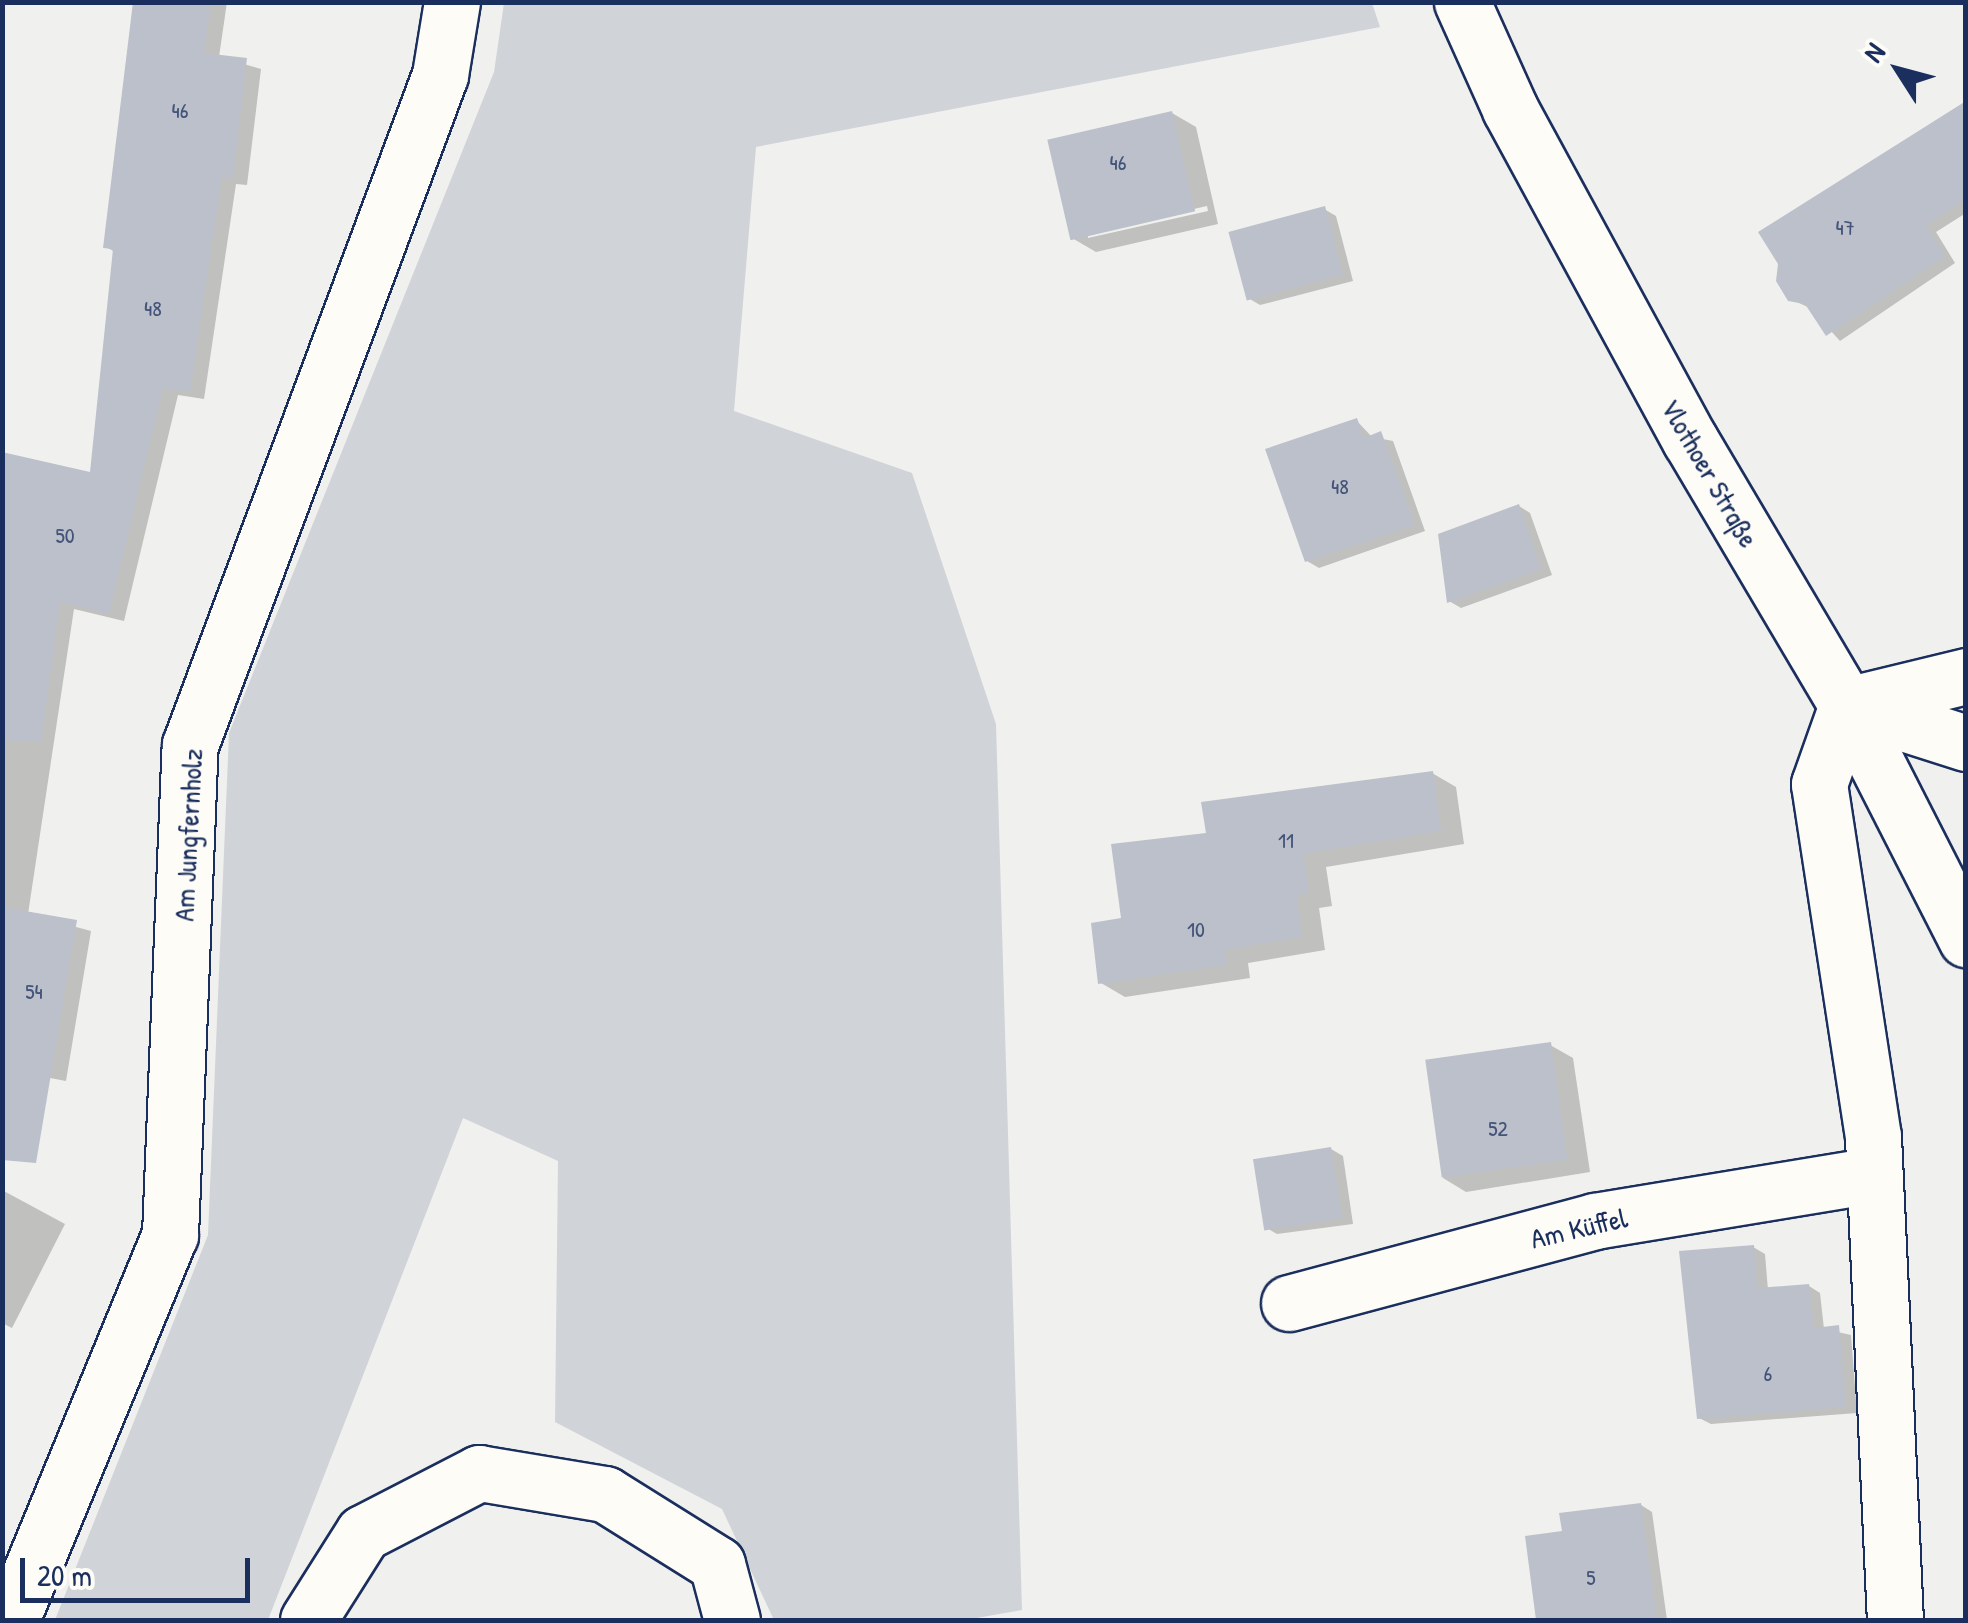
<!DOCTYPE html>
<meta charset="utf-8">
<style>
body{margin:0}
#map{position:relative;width:1968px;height:1623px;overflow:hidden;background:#f0f0ee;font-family:"Patrick Hand",sans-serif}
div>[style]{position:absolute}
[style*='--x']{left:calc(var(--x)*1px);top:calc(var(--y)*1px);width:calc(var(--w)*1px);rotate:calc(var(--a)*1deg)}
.green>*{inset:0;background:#d0d3d8}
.shadow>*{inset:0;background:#0003}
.building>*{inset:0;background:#bbc0ca;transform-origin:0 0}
.roads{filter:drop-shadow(2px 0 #1b2f5e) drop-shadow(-2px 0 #1b2f5e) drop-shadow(0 2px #1b2f5e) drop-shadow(0 -2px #1b2f5e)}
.minor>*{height:55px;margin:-27.5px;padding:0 27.5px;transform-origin:27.5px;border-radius:27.5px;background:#fdfcf7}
.tertiary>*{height:55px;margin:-27.5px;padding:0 27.5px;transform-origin:27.5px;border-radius:27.5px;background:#fdfcf7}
span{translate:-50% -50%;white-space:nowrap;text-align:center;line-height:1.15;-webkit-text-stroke:9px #fdfcf7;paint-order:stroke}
.number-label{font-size:22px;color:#435379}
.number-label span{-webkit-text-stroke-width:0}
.street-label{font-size:28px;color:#1b2f5e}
.frame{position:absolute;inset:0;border:5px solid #1b2f5e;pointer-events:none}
.north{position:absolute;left:1848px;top:20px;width:100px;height:100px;-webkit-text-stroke:8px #fdfcf7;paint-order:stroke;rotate:306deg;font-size:28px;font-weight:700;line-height:40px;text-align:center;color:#1b2f5e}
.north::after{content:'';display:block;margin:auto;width:35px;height:45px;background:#1b2f5e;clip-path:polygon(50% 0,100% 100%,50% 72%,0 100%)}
.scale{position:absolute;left:20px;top:1558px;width:230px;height:45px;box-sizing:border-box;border:5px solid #1b2f5e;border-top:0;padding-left:12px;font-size:30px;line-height:35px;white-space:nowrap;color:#1b2f5e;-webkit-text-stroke:8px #fdfcf7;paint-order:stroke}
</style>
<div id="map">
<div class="green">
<div style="clip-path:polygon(504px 3px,1372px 3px,1380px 27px,756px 147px,734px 411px,912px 473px,996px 724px,1022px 1610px,965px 1620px,774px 1620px,722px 1509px,555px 1422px,558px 1161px,463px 1118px,268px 1620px,55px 1620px,208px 1235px,229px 733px,494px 72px)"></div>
</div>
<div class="shadow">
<div style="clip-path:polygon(138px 2px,227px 2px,219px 57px,261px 69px,247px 185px,236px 184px,204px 399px,178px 395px,124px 621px,74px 609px,28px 914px,91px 931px,66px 1081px,2px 1069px,2px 454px,92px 475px,115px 252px,106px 247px)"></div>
<div style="clip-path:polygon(1966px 104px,1966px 213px,1936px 232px,1955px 263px,1840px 341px,1810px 308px,1790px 299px)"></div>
<div style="clip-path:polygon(evenodd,1172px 113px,1196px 127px,1218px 224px,1096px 252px,1072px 238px,1172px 113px,1207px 206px,1208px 211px,1088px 238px,1088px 233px,1207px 206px)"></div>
<div style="clip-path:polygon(1324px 209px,1336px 216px,1353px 281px,1260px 305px,1248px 298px)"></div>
<div style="clip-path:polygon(1357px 421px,1372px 437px,1393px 441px,1425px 531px,1319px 568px,1307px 561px)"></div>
<div style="clip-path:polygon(1519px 506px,1530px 513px,1552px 575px,1461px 608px,1449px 601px)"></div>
<div style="clip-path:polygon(1432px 773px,1456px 787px,1464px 844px,1326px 867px,1332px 906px,1319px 908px,1325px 950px,1248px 963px,1250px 978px,1125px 997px,1101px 983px,1123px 920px,1208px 835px)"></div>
<div style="clip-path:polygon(1550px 1045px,1573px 1058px,1590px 1172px,1466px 1192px,1443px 1178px)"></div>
<div style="clip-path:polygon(1331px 1149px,1343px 1156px,1353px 1224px,1277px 1234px,1265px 1227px)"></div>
<div style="clip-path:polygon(2px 1190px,65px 1224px,12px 1328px,2px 1323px)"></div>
<div style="clip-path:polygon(1753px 1247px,1765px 1254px,1768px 1290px,1809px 1286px,1820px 1293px,1824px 1329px,1851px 1335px,1857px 1413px,1711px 1424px,1699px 1418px)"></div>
<div style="clip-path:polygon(1641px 1505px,1652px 1512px,1667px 1620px,1538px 1620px,1527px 1538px,1564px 1533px)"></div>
</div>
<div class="building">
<div style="clip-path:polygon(133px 2px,211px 2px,204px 53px,247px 58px,233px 178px,222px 177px,190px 392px,163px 388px,109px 614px,60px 602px,41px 742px,2px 740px,2px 452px,90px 472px,113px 249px,103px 248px)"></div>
<div style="clip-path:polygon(1966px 101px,1966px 199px,1926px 225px,1945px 256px,1826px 336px,1805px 304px,1788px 301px,1776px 281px,1778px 264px,1758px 232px)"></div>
<div style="left:1172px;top:111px;width:103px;height:128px;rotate:77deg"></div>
<div style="left:1325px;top:206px;width:71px;height:100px;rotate:75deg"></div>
<div style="clip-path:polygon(1357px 418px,1364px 438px,1381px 431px,1415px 525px,1305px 562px,1265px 449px)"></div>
<div style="clip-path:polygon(1519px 504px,1541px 569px,1447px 603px,1438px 534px)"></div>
<div style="clip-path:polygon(1433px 771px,1441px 831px,1303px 854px,1309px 893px,1297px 895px,1302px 937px,1225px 950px,1227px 965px,1098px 984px,1091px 923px,1121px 918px,1111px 844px,1206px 833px,1201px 802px)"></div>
<div style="clip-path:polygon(2px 907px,77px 920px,36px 1163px,2px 1160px)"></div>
<div style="left:1551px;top:1042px;width:119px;height:127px;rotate:82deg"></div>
<div style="left:1331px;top:1147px;width:72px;height:79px;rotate:81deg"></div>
<div style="clip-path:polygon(1754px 1245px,1757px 1288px,1809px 1284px,1814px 1328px,1839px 1325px,1846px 1407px,1697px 1419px,1679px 1251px)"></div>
<div style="clip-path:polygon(1641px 1503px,1657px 1620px,1536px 1620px,1525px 1536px,1562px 1531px,1559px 1513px)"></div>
</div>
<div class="roads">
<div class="minor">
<div style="--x:1847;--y:705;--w:84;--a:109.5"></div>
<div style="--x:1819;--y:784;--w:357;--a:81.3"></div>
<div style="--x:1873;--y:1137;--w:484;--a:87.4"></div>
<div style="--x:1847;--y:705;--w:125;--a:17.7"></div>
<div style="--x:1847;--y:705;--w:122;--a:-13.7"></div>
<div style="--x:1289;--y:1303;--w:317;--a:-15"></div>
<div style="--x:1595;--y:1221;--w:283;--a:-9.4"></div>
<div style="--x:11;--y:1620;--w:417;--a:-67.6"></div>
<div style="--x:170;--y:1235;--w:490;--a:-87.7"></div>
<div style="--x:190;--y:745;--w:715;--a:-69.54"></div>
<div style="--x:440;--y:75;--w:74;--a:-80.7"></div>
<div style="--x:308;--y:1620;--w:103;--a:-57.7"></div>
<div style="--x:363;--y:1533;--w:131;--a:-27.3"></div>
<div style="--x:479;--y:1473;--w:128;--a:9.5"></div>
<div style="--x:605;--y:1494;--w:132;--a:32"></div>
<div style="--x:717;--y:1564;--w:58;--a:75"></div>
</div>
<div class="tertiary">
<div style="--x:1462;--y:2;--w:117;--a:65.8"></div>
<div style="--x:1510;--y:109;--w:377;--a:61.5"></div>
<div style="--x:1690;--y:440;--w:308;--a:59.4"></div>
<div style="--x:1847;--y:705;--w:263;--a:63"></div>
</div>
</div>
<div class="number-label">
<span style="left:180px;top:111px">46</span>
<span style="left:1118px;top:163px">46</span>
<span style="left:1845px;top:228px">47</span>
<span style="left:153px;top:309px">48</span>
<span style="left:1340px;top:487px">48</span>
<span style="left:65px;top:536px">50</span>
<span style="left:1286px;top:841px">11</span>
<span style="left:1196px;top:930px">10</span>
<span style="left:34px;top:992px">54</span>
<span style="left:1498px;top:1129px">52</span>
<span style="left:1768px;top:1374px">6</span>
<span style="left:1591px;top:1578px">5</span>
</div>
<div class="street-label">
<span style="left:1710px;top:473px;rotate:60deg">Vlothoer Straße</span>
<span style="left:188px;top:835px;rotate:-87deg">Am Jungfernholz</span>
<span style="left:1579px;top:1228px;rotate:-13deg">Am Küffel</span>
</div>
<div class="frame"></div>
<div class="north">N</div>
<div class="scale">20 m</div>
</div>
